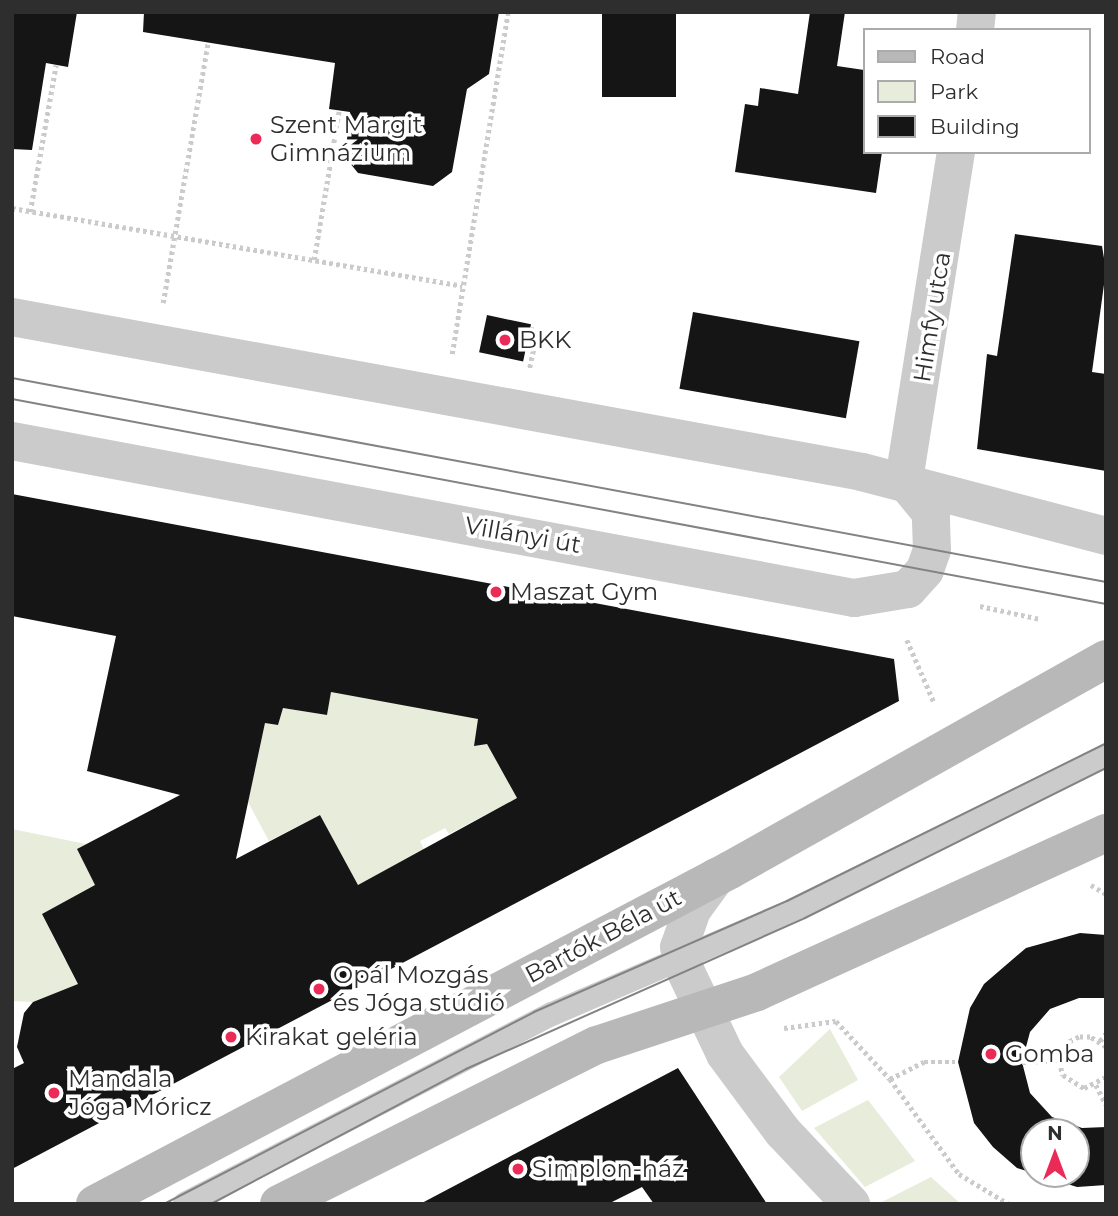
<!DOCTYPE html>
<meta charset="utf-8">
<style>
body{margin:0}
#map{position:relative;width:1118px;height:1216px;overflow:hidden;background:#fff;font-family:Montserrat,sans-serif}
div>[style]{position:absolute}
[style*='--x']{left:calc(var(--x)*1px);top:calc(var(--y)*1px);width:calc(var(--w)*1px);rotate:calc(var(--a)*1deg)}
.green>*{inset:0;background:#e7ecdb}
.building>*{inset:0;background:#151515;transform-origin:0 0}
.path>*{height:4.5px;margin-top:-2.25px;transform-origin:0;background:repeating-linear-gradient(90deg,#cbcbcb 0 3.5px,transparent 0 7px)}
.service>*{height:24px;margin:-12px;padding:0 12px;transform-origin:12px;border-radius:12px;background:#cbcbcb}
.minor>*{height:38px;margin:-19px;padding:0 19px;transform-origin:19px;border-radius:19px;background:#cbcbcb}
.tertiary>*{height:38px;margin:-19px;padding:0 19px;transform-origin:19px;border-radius:19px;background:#cbcbcb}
.secondary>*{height:38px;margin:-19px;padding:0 19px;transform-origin:19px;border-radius:19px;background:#b8b8b8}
.tram>*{height:2px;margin:-1px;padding:0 1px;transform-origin:1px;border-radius:1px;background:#838383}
.dots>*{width:19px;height:19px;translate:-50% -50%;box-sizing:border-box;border:4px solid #fff;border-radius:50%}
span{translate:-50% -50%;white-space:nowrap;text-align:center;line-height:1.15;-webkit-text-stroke:7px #fff;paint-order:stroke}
.poi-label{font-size:24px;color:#2e2e2e}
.left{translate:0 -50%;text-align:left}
.street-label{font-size:24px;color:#2e2e2e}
.frame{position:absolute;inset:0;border:14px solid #2e2e2e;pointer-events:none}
.legend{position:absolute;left:863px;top:28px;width:228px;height:126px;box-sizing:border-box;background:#fff;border:2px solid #ababab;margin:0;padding:9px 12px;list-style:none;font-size:21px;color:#2e2e2e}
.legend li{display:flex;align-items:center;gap:14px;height:35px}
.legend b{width:35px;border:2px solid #ababab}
.north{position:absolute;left:1020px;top:1118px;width:70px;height:70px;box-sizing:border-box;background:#fff;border:2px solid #ababab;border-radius:50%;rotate:0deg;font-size:19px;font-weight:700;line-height:28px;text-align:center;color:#2e2e2e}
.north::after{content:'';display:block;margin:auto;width:24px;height:32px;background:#ec2a58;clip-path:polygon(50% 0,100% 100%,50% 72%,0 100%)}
</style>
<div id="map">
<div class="green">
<div style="clip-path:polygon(338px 647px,494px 678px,487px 744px,517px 798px,449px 834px,445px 828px,420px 841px,424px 849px,358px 885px,320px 815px,269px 841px,248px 802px,265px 723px,278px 725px,283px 708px,327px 715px)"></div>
<div style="clip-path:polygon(12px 829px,86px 844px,77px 849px,95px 885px,42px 914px,65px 960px,88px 980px,33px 1002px,12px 1001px)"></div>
<div style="clip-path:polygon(830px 1029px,858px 1080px,802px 1111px,779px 1077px)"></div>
<div style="clip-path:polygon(868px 1100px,915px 1161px,865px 1187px,814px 1128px)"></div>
<div style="clip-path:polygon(931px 1177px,961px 1204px,880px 1203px)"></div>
</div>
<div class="building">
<div style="clip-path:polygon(12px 12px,77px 12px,68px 67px,46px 63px,32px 150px,12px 149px)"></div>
<div style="clip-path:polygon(144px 12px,499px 12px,489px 74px,467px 89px,452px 172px,433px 186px,358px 173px,345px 157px,350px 112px,329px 109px,335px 63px,143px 32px)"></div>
<div style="left:602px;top:12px;width:74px;height:85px"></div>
<div style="clip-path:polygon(810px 12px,845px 12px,837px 66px,864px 70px,864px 152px,882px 152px,876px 193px,735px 172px,745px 104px,758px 106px,760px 88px,798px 94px)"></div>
<div style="clip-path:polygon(1015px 234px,1102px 246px,1106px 270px,1092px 372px,1106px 374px,1106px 471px,977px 449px,987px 354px,997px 356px)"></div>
<div style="left:693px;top:312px;width:169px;height:78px;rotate:10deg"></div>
<div style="left:487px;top:315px;width:45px;height:38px;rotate:12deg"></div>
<div style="clip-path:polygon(evenodd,12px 494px,894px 659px,899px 701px,12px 1169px,12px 1069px,24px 1063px,17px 1047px,24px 1013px,33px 1002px,78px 984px,42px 914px,95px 885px,77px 849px,180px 795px,87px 771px,116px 636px,12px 616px,12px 494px,331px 692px,478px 719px,474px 746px,487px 744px,517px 798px,358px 885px,320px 815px,236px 859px,265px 723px,278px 725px,283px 708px,327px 715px,331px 692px)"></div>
<div style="clip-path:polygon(evenodd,1080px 933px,1106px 935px,1106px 998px,1079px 998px,1050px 1009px,1030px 1032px,1022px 1062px,1030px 1093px,1052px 1117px,1082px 1128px,1106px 1127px,1106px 1185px,1077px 1187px,1017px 1168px,993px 1147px,974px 1123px,958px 1062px,970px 1008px,984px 984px,1026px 948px,1080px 933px,1034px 1132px,1076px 1132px,1076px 1174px,1034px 1174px,1034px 1132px)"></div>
<div style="clip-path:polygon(678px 1068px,767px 1204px,654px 1204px,642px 1187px,608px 1204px,420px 1204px)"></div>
</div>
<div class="path">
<div style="--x:12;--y:208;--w:457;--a:9.8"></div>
<div style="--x:30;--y:212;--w:149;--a:-80"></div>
<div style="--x:314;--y:260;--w:152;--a:-80.5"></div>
<div style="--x:163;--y:303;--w:265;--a:-80.2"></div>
<div style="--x:530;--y:329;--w:8;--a:7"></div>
<div style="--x:538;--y:330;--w:40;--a:102"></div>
<div style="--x:452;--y:354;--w:347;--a:-80.7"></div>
<div style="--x:980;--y:606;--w:61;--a:12.2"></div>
<div style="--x:907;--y:640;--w:68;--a:66.5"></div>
<div style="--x:1091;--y:885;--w:17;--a:31"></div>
<div style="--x:784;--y:1028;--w:52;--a:-7.7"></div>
<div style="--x:836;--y:1021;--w:79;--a:47"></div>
<div style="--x:890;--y:1079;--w:117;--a:54"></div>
<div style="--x:959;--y:1174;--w:58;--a:31"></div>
<div style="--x:1100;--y:1041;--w:10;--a:-53"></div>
<div style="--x:1106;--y:1047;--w:19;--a:-148"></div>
<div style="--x:1090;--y:1037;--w:11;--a:180"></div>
<div style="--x:1079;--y:1037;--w:11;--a:153"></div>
<div style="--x:1069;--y:1042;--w:21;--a:118"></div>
<div style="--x:1059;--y:1061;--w:15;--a:74"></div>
<div style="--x:1063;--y:1075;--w:25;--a:32"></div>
<div style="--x:1084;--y:1088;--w:25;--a:-27"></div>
<div style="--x:1022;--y:1062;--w:37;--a:-2"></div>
<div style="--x:890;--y:1079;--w:38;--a:-27"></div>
<div style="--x:924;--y:1062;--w:34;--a:0"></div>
<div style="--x:1096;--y:1085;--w:22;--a:63"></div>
</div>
<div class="service">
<div style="--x:185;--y:1204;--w:413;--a:-27.4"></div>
<div style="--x:552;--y:1014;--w:260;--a:-23.3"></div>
<div style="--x:791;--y:911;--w:351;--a:-26.2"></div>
</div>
<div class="minor">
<div style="--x:975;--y:30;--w:18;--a:-84"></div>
<div style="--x:904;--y:480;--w:332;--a:-81"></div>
<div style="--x:716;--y:877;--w:41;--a:126"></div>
<div style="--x:692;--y:910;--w:39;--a:109"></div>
<div style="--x:679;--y:947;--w:24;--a:75"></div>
<div style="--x:685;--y:970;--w:93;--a:64.5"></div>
<div style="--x:725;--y:1054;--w:97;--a:53.4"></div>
<div style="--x:783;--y:1132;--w:99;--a:46.6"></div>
</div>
<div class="tertiary">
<div style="--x:12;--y:317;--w:864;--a:10.33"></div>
<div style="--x:862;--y:472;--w:252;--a:14.7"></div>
<div style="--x:12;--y:441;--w:857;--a:10.56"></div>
<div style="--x:854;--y:598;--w:55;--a:-9.5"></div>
<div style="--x:908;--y:589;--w:25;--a:-48"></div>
<div style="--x:925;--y:570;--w:21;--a:-71"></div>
<div style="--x:932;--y:550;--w:37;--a:-92"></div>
<div style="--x:931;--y:513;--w:43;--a:-129.3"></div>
</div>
<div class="secondary">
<div style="--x:95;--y:1204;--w:717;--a:-27.74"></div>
<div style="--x:730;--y:870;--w:431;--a:-29.3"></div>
<div style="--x:279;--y:1204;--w:356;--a:-26.6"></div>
<div style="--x:597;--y:1045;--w:169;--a:-18.3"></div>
<div style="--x:757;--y:992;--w:384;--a:-24.5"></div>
</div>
<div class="tram">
<div style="--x:12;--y:378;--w:1113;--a:10.56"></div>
<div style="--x:12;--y:399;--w:1113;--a:10.61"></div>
<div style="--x:164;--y:1204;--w:417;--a:-27.4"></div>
<div style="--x:534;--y:1012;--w:276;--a:-23.7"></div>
<div style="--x:787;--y:901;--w:356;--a:-26.3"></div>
<div style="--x:211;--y:1204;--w:289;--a:-27.9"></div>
<div style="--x:466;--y:1069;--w:371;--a:-24"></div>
<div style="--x:805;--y:918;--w:336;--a:-26.5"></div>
</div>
<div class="dots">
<div style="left:256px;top:139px;background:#ec2a58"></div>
<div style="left:505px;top:340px;background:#ec2a58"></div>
<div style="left:496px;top:592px;background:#ec2a58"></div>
<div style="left:319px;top:989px;background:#ec2a58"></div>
<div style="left:231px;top:1037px;background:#ec2a58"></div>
<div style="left:991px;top:1054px;background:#ec2a58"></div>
<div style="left:54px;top:1093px;background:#ec2a58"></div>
<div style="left:518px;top:1169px;background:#ec2a58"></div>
</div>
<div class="poi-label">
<span class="left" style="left:270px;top:139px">Szent Margit<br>Gimnázium</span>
<span class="left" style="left:519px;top:340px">BKK</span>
<span class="left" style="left:510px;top:592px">Maszat Gym</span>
<span class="left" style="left:333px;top:989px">Opál Mozgás<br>és Jóga stúdió</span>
<span class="left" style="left:245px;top:1037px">Kirakat geléria</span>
<span class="left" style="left:1005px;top:1054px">Gomba</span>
<span class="left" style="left:68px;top:1093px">Mandala<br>Jóga Móricz</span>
<span class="left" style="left:532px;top:1169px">Simplon-ház</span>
</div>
<div class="street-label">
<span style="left:932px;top:317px;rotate:-81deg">Himfy utca</span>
<span style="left:523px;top:535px;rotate:10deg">Villányi út</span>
<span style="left:603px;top:936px;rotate:-28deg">Bartók Béla út</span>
</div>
<div class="frame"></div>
<ul class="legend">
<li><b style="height:9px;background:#b8b8b8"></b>Road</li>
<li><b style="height:19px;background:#e7ecdb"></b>Park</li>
<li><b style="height:19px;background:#151515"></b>Building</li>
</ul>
<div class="north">N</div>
</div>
